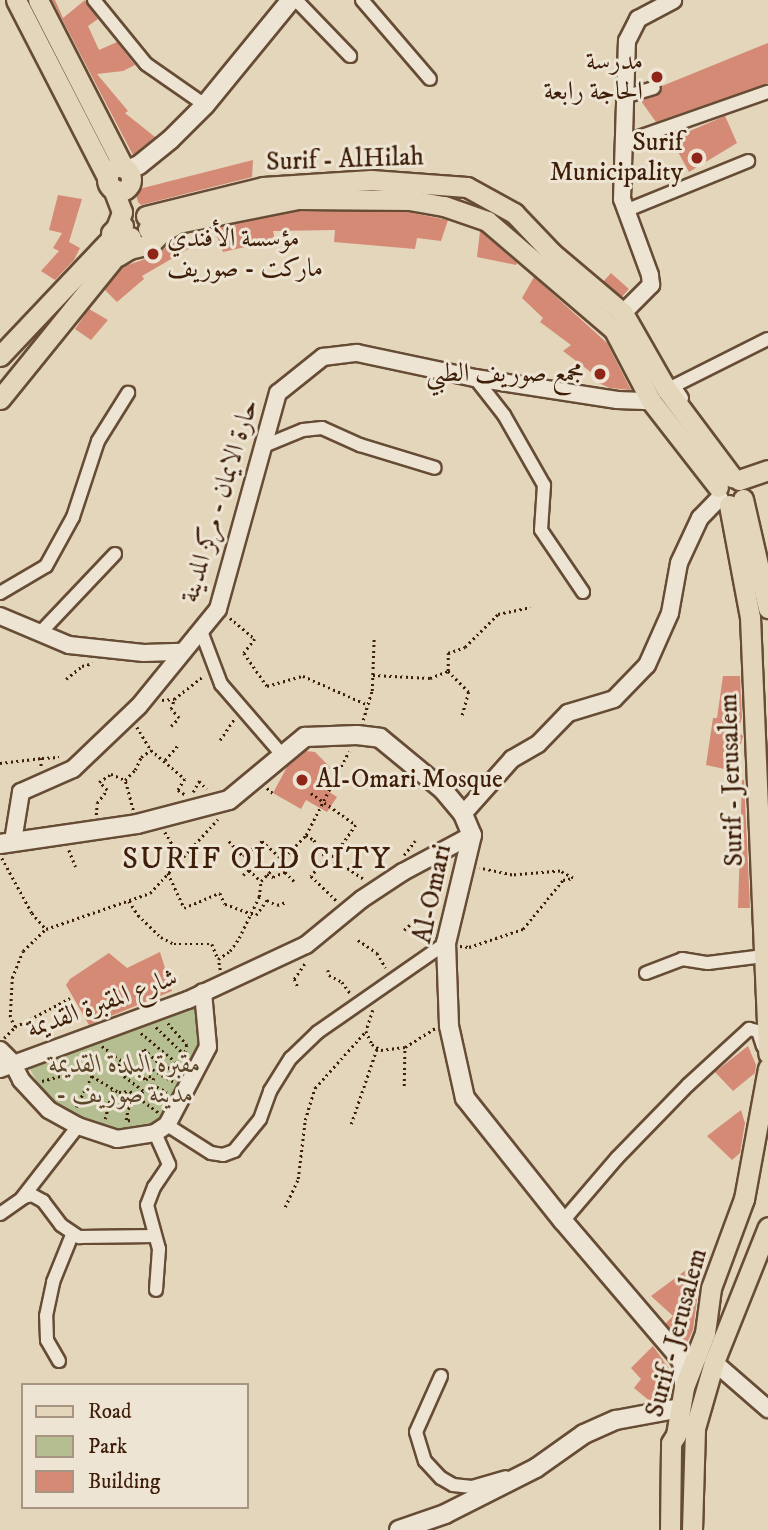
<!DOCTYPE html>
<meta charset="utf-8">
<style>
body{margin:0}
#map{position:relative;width:768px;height:1530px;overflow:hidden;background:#e3d6bb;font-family:"IM FELL DW Pica",Amiri,serif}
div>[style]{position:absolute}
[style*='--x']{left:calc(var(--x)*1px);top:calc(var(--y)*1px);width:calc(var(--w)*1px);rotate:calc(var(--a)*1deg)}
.green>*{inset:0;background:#b4be90}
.building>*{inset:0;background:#d48a75;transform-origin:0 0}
.path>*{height:2.5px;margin-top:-1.25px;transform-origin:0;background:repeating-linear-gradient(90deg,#3e1e08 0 2px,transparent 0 5.5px)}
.roads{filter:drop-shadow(2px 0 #674c35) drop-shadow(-2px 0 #674c35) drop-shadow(0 2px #674c35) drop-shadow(0 -2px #674c35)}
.minor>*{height:12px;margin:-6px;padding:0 6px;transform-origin:6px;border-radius:6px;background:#ede4d3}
.tertiary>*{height:16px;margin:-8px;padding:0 8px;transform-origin:8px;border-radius:8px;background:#ede4d3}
.secondary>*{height:18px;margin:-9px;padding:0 9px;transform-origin:9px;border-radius:9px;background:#ede4d3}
.primary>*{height:19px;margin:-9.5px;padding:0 9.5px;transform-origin:9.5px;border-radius:9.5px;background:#e3d6bb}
.primary>.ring{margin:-9.5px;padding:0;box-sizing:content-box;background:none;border:19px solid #e3d6bb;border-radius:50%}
.dots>*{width:19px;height:19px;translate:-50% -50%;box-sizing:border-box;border:4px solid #ede4d3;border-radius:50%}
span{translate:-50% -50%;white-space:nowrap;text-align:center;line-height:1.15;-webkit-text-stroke:6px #ede4d3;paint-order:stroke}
.poi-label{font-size:26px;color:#3e1e08}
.right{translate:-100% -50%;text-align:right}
.left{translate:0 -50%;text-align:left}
.street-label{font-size:26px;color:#3e1e08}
.park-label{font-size:26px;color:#5c462a;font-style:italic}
.quarter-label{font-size:30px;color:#3e1e08;letter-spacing:2px}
.legend{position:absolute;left:21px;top:1383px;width:228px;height:126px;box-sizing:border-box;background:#ede4d3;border:2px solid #a79582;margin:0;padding:9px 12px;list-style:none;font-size:21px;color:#3e1e08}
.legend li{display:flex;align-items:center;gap:14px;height:35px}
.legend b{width:35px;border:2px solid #a79582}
</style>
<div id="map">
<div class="green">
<div style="clip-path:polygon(198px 990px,203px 1046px,159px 1126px,116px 1135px,50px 1105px,30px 1069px)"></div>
</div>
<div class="building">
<div style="clip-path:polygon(52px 0,55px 0,63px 18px,85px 0,98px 19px,88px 26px,99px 50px,117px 42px,135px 65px,123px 71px,97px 74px,128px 111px,125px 113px,155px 137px,133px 155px)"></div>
<div style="clip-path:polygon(768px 43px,768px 83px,656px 122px,641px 101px,660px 94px,662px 86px)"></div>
<div style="clip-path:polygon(725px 116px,737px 143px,689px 172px,671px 139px)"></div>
<div style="clip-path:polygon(253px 160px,252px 177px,141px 205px,138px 202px,135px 190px)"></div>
<div style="clip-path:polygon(58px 195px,82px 199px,69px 242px,80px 248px,74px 260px,55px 280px,41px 271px,59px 251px,53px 248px,62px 233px,49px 230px)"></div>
<div style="clip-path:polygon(299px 211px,408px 212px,448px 220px,441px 241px,417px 238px,415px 249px,334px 242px,335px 230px,273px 231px,275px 240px,223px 252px,214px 228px)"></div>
<div style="clip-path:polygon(480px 231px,517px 263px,516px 265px,477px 257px)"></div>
<div style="clip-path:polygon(185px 234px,190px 248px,142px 276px,144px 279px,117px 302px,104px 289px,122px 267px,154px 256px)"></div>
<div style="left:611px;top:273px;width:24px;height:11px;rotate:42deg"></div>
<div style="clip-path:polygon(534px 277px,607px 343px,631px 390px,610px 388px,596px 382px,600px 379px,563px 351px,571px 345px,540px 322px,543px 318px,522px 298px)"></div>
<div style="clip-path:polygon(89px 309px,108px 320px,91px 340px,75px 329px)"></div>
<div style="clip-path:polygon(723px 676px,740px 676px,742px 717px,738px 732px,743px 736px,734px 771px,706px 765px,713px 718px,717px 718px)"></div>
<div style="clip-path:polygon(306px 751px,315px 752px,328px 765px,330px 768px,320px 786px,337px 797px,327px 812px,306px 800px,301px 809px,273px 793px,287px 767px)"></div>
<div style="clip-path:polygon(742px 780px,744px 780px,750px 908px,738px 908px)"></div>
<div style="clip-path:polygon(160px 952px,172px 991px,89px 1025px,66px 985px,70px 979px,109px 953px,127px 968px)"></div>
<div style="clip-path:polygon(748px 1046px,756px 1065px,755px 1073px,733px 1091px,715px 1072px)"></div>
<div style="clip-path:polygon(741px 1110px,745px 1123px,740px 1153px,732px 1160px,707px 1136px)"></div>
<div style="clip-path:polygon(694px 1264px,703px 1275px,696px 1287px,698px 1292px,694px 1296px,697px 1299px,693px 1330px,685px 1347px,665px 1324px,673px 1316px,651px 1296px)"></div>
<div style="clip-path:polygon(653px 1346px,672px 1373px,672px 1383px,671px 1389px,661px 1400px,651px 1402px,634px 1388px,641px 1379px,631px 1368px)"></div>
</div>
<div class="path">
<div style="--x:230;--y:618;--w:33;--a:40"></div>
<div style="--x:255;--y:639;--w:18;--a:128"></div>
<div style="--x:244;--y:653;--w:40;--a:55.1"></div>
<div style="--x:267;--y:686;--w:37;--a:-16"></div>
<div style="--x:303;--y:676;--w:71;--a:24"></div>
<div style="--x:448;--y:671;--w:18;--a:-90"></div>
<div style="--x:448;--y:653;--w:18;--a:-19"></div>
<div style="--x:465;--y:647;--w:47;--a:-45"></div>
<div style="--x:498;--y:614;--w:33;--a:-12"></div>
<div style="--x:373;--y:675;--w:57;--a:3"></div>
<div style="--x:430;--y:678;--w:19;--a:-21"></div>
<div style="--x:448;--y:671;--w:30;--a:45"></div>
<div style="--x:469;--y:692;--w:25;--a:106"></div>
<div style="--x:66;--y:679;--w:21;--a:-39"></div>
<div style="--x:82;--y:666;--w:11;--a:-15"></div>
<div style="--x:162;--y:700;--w:12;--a:-5"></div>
<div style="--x:174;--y:699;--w:37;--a:-38"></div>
<div style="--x:363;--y:720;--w:30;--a:-73"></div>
<div style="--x:372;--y:691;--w:54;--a:-87.9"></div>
<div style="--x:171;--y:726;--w:11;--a:-45"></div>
<div style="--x:179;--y:718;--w:12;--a:-132"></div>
<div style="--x:171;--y:709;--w:10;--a:-73"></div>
<div style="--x:137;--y:727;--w:27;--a:59"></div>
<div style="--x:220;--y:740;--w:27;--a:-56"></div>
<div style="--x:42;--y:758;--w:17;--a:-3"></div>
<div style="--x:165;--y:760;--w:21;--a:-49"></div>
<div style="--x:0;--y:763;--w:42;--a:-6.8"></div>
<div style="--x:42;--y:758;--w:10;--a:96"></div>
<div style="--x:267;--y:788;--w:8;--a:40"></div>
<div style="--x:193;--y:792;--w:13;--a:-61"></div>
<div style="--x:199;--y:781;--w:11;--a:45"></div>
<div style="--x:311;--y:793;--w:55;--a:35.4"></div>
<div style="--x:356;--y:825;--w:38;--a:125"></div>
<div style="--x:334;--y:856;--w:9;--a:159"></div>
<div style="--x:326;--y:859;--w:23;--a:131"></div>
<div style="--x:311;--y:876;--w:36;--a:44"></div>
<div style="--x:133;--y:810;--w:31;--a:-105"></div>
<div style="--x:125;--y:780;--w:14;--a:-45"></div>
<div style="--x:135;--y:770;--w:14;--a:-65"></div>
<div style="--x:141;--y:757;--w:12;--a:-35"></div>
<div style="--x:151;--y:750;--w:45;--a:40.5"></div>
<div style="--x:185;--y:779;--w:13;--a:122"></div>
<div style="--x:178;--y:790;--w:9;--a:32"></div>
<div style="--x:96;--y:815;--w:12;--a:-85"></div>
<div style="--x:97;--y:803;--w:16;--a:-52"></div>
<div style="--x:107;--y:790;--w:11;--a:-135"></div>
<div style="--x:99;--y:782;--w:14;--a:-34"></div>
<div style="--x:111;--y:774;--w:15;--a:23"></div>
<div style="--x:165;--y:832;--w:31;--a:59"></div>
<div style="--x:306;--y:835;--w:9;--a:32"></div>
<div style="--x:314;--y:840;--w:25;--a:56"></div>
<div style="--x:328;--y:861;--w:16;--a:15"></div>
<div style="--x:343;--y:865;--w:27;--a:34"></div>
<div style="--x:229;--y:841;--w:21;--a:47"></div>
<div style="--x:243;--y:856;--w:24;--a:-38"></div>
<div style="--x:262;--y:841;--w:25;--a:42"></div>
<div style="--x:69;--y:850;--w:18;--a:68"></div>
<div style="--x:404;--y:855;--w:18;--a:-52"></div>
<div style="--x:2;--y:858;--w:63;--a:61.4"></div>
<div style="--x:32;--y:913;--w:21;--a:49"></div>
<div style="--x:46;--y:929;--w:110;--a:-19.1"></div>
<div style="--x:150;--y:893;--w:100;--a:-47.4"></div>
<div style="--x:168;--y:873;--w:38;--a:65"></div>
<div style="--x:184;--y:908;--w:39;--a:-23"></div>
<div style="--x:220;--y:893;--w:12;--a:66"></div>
<div style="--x:225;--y:904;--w:33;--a:20"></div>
<div style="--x:256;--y:915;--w:19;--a:-54"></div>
<div style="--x:267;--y:900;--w:11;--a:27"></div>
<div style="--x:277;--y:905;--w:9;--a:-18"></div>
<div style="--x:267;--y:874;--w:7;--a:27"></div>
<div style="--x:273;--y:877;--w:13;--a:-23"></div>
<div style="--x:285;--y:872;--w:16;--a:45"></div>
<div style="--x:243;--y:875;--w:8;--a:-40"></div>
<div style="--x:249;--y:870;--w:16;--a:43"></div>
<div style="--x:129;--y:901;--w:17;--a:57"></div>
<div style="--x:138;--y:915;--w:32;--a:44"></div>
<div style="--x:161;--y:937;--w:15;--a:28"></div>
<div style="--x:174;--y:944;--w:38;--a:0"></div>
<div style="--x:212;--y:944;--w:16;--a:68"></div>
<div style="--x:404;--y:930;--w:12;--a:-42"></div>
<div style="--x:413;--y:922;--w:23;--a:-7"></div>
<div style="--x:358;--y:940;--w:23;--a:34"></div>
<div style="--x:377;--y:953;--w:17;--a:59"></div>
<div style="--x:460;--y:946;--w:9;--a:6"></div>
<div style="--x:469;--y:947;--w:57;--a:-18.4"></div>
<div style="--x:523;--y:929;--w:63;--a:-50.8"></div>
<div style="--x:563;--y:880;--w:10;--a:-11"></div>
<div style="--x:573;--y:878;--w:15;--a:-152"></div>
<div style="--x:560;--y:871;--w:48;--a:175.2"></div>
<div style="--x:512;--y:875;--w:33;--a:-168"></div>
<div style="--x:220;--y:970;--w:11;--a:-100"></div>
<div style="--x:218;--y:959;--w:14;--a:-34"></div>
<div style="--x:230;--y:951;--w:16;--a:-55"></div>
<div style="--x:239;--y:938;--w:46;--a:-64"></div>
<div style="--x:259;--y:897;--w:16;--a:-83"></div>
<div style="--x:261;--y:881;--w:64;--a:-45.6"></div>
<div style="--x:306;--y:835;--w:94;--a:-62.9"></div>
<div style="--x:328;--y:970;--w:5;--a:79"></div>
<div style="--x:329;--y:975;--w:15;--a:28"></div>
<div style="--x:342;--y:982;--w:14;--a:54"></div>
<div style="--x:297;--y:986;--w:8;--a:-113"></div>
<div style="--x:294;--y:979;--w:21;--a:-55"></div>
<div style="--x:373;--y:1010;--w:22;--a:108"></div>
<div style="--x:366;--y:1031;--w:14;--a:65"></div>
<div style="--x:372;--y:1044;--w:11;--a:34"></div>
<div style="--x:381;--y:1050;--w:24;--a:-7"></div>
<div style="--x:405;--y:1047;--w:36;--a:-32"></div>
<div style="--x:168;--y:1023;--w:29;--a:49"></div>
<div style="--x:187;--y:1045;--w:9;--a:103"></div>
<div style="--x:15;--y:1027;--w:62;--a:-27.8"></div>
<div style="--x:156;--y:1027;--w:42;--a:44"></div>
<div style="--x:141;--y:1033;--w:53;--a:39.7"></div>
<div style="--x:4;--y:1038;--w:16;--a:-45"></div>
<div style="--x:15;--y:1027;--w:11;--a:-117"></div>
<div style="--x:10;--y:1017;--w:39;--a:-87"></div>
<div style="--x:12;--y:978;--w:29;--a:-68"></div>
<div style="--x:23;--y:951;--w:32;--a:-44"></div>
<div style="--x:102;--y:1046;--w:25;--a:37"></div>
<div style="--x:91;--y:1052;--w:4;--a:135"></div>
<div style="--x:88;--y:1055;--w:21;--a:79"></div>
<div style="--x:92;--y:1076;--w:31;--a:31"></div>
<div style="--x:119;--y:1092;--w:11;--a:-5"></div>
<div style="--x:130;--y:1091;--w:36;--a:37"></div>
<div style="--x:42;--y:1081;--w:49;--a:-15.5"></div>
<div style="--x:173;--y:1082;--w:22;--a:-150"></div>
<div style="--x:154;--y:1071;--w:22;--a:-137"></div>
<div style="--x:138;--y:1056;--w:9;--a:-49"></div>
<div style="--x:144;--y:1049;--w:19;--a:43"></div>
<div style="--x:158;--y:1062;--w:21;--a:28"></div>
<div style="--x:404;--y:1086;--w:39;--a:-89"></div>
<div style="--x:76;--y:1107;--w:35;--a:-63"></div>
<div style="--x:105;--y:1119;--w:32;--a:-76"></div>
<div style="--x:130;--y:1121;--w:4;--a:-166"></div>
<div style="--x:126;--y:1120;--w:11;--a:-80"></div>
<div style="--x:128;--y:1109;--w:23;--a:-50"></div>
<div style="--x:143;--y:1091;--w:35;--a:-143"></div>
<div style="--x:115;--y:1070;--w:11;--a:-52"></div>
<div style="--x:122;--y:1061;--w:31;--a:38"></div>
<div style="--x:146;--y:1080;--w:5;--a:-53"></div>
<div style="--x:149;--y:1076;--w:5;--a:22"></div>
<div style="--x:154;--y:1078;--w:6;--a:108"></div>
<div style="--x:152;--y:1084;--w:17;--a:28"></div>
<div style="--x:351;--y:1124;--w:80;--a:-71.1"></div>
<div style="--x:285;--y:1207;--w:31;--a:-65"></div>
<div style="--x:298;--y:1179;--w:59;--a:-83.2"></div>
<div style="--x:305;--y:1120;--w:34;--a:-73"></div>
<div style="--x:315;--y:1088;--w:76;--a:-48.2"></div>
</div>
<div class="roads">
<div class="minor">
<div style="--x:94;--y:0;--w:82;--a:50.9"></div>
<div style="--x:146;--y:64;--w:72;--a:34.8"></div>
<div style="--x:296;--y:0;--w:78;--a:46"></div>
<div style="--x:362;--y:0;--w:104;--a:49.3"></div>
<div style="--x:624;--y:97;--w:31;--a:-17"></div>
<div style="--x:622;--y:143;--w:155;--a:-19.3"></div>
<div style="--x:625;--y:211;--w:133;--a:-22.1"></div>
<div style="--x:475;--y:378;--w:47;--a:51.9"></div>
<div style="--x:504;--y:415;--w:81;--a:60.3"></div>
<div style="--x:544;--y:485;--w:45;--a:93.8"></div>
<div style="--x:541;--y:530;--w:75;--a:55.9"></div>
<div style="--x:682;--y:398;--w:14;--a:-124"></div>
<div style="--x:674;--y:386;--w:105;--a:-26.6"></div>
<div style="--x:264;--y:446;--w:42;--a:-22.3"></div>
<div style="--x:303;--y:430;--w:19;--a:-6"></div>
<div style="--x:322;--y:428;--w:42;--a:24.1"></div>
<div style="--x:360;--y:445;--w:78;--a:17"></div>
<div style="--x:0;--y:593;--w:53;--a:-30.4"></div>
<div style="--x:46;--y:566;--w:56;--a:-61.1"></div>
<div style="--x:73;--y:517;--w:80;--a:-71.8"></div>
<div style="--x:98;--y:441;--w:57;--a:-58"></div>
<div style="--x:201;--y:631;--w:57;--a:69.3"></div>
<div style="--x:221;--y:684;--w:96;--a:49.2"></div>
<div style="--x:40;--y:633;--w:109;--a:-46.5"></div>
<div style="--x:646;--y:973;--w:39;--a:-21"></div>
<div style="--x:682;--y:959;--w:26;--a:9"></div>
<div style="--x:708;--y:963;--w:56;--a:-7.1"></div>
<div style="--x:167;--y:1125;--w:52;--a:32.5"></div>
<div style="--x:211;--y:1153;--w:12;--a:9"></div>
<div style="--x:223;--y:1155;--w:12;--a:-20"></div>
<div style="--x:234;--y:1151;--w:41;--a:-50.9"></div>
<div style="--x:260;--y:1119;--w:30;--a:-70"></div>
<div style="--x:270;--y:1091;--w:39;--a:-58"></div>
<div style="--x:291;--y:1058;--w:37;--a:-44"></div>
<div style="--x:318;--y:1032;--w:156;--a:-34.8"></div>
<div style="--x:155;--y:1133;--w:35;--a:66"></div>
<div style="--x:169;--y:1165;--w:27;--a:124"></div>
<div style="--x:154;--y:1187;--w:19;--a:111"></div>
<div style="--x:147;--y:1205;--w:46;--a:74.7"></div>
<div style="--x:159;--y:1249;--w:41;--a:94.2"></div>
<div style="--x:22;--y:1198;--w:91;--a:-52.1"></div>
<div style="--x:0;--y:1214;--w:29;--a:-35"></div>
<div style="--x:24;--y:1197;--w:8;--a:-14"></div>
<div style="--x:32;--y:1195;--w:13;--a:29"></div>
<div style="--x:43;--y:1201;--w:30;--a:53"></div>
<div style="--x:61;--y:1225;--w:22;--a:34"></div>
<div style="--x:79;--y:1237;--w:76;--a:-0.8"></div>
<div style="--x:563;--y:1221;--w:83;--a:-49.4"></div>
<div style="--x:617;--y:1158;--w:102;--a:-45.8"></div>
<div style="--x:688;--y:1085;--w:83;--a:-42.6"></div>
<div style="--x:749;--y:1029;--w:9;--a:13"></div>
<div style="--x:758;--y:1031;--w:16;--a:72"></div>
<div style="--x:59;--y:1361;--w:24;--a:-120"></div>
<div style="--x:47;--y:1340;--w:24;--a:-92"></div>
<div style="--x:46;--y:1316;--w:35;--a:-78"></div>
<div style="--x:53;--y:1282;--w:51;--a:-68"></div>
<div style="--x:441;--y:1376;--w:61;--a:114.1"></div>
<div style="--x:416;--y:1432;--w:30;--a:73"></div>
<div style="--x:425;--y:1461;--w:23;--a:47"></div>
<div style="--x:441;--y:1478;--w:14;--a:30"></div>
<div style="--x:453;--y:1485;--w:19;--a:6"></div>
<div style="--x:472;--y:1487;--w:35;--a:-16"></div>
</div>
<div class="tertiary">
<div style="--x:623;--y:313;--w:40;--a:-45"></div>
<div style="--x:651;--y:285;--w:10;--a:-96"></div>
<div style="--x:650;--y:275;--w:81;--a:-110.2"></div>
<div style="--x:622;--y:199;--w:158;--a:-88.2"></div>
<div style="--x:627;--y:41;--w:25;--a:-63"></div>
<div style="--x:638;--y:19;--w:40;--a:-28"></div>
<div style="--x:0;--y:616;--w:75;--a:22.8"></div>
<div style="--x:69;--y:645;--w:75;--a:6.1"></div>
<div style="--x:144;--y:653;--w:38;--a:-2"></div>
<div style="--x:463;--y:814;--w:74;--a:-48.3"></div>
<div style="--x:512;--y:759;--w:30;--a:-30"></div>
<div style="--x:538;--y:744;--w:43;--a:-45.9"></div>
<div style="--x:568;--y:713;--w:48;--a:-16.9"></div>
<div style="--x:614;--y:699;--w:47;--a:-45.9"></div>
<div style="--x:647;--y:665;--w:57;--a:-66.1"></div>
<div style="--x:670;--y:613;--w:51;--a:-79.8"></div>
<div style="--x:679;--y:563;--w:50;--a:-65"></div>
<div style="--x:700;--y:518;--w:28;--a:-46"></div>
<div style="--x:13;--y:841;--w:50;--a:-80.7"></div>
<div style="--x:21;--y:792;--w:57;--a:-23.9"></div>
<div style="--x:73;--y:769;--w:91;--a:-43.7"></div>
<div style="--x:139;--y:706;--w:125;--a:-50.8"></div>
<div style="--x:218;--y:609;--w:224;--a:-74.5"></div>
<div style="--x:278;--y:393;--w:58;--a:-38.7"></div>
<div style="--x:323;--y:357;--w:34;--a:-7"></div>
<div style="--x:357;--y:353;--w:121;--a:12"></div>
<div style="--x:475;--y:378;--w:144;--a:8.8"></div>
<div style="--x:617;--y:400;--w:34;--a:2"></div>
<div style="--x:0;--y:1050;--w:17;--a:45"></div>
<div style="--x:12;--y:1062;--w:20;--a:63"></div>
<div style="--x:21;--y:1080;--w:41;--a:47"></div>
<div style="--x:49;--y:1110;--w:33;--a:29"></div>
<div style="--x:78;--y:1126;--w:41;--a:18.4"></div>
<div style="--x:117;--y:1139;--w:38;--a:-9"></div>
<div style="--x:155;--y:1133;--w:14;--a:-34"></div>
<div style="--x:167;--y:1125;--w:88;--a:-62.3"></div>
<div style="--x:208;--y:1047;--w:55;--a:-95.2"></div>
<div style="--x:0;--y:1069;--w:200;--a:-20.2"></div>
<div style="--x:188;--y:1000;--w:130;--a:-25"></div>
<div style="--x:306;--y:945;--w:72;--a:-39.4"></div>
<div style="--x:362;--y:899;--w:49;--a:-33.4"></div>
<div style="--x:403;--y:872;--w:78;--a:-28.2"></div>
<div style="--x:714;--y:1362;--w:72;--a:41"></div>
</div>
<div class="secondary">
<div style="--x:127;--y:170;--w:13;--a:-23"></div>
<div style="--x:139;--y:165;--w:41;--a:-39.1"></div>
<div style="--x:171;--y:139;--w:48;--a:-45"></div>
<div style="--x:205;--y:105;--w:136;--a:-50.7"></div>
<div style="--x:0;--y:844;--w:138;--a:-8.3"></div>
<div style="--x:137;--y:824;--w:95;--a:-14.6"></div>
<div style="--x:229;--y:800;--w:99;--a:-39.7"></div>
<div style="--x:305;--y:737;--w:52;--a:-2.2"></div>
<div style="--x:357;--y:735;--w:23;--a:7"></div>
<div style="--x:380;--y:738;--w:82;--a:39.5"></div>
<div style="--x:443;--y:790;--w:31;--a:50"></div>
<div style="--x:463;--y:814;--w:23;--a:67"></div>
<div style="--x:472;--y:835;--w:111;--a:103.5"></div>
<div style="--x:446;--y:943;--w:83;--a:87.9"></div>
<div style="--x:449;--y:1026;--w:74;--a:77.5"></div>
<div style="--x:465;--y:1098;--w:157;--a:51.5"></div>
<div style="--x:563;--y:1221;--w:179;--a:49.5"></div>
<div style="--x:679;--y:1357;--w:9;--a:63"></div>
<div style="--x:683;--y:1365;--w:22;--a:87"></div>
<div style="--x:399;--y:1530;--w:49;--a:-19.2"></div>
<div style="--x:445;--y:1514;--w:102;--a:-26.8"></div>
<div style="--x:536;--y:1468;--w:59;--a:-35.3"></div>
<div style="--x:584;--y:1434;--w:35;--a:-24"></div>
<div style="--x:616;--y:1420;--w:65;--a:-10.6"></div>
</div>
<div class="primary">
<div style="--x:16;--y:0;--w:201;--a:62.8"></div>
<div style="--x:38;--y:0;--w:189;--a:62.9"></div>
<div class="ring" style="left:107px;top:167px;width:5px;height:5px"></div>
<div style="--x:146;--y:216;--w:121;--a:-13.9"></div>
<div style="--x:263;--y:187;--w:108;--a:-3.7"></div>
<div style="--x:371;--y:180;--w:96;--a:4.2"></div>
<div style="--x:467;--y:187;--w:54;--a:29"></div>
<div style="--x:514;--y:213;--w:55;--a:46.5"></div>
<div style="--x:552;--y:253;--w:93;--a:40.2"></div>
<div style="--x:623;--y:313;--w:89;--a:60.3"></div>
<div style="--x:667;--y:390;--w:109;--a:53.2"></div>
<div style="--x:148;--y:229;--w:153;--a:-11.3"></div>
<div style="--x:298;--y:199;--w:111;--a:0.5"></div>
<div style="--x:409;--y:200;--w:36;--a:10"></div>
<div style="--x:444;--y:206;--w:46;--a:19.2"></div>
<div style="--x:487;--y:221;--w:167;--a:40.6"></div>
<div style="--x:614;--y:330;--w:80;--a:62.5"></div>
<div style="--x:651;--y:401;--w:109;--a:52.1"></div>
<div style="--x:111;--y:233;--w:7;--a:-45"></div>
<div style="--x:116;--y:228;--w:17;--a:-69"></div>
<div style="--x:122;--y:212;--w:26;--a:-111"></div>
<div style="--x:118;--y:256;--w:13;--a:-32"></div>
<div style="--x:129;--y:249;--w:22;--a:-13"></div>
<div style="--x:150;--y:244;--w:17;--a:-45"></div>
<div style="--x:162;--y:232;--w:13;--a:-29"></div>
<div style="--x:0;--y:356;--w:179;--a:-46.6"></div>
<div style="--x:0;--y:399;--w:208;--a:-51"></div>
<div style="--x:739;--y:480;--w:31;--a:-19"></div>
<div style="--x:743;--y:499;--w:112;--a:77.1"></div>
<div style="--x:729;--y:505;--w:114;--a:79.4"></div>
<div style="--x:750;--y:617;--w:437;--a:87.6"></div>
<div style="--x:670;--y:1530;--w:87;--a:-89.3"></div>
<div style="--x:671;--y:1443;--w:9;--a:-58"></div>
<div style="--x:676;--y:1435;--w:49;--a:-80.5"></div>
<div style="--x:684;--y:1387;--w:58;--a:-68.7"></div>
<div style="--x:705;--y:1333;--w:45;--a:-82.4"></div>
<div style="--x:711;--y:1288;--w:95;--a:-69.7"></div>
<div style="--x:744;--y:1199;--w:133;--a:-79.6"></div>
<div style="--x:692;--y:1530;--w:102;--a:-88.3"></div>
<div style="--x:695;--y:1428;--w:69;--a:-73.9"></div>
<div style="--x:714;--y:1362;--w:145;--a:-68.2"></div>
</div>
</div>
<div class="dots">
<div style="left:657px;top:77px;background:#8f2418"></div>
<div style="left:697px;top:158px;background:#8f2418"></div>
<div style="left:153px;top:254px;background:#8f2418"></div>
<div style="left:600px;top:374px;background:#8f2418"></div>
<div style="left:302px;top:780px;background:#8f2418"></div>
</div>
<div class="poi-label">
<span class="right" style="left:643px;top:77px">مدرسة<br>الحاجة رابعة</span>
<span class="right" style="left:683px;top:158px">Surif<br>Municipality</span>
<span class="left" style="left:167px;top:254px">مؤسسة الأفندي<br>ماركت - صوريف</span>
<span class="right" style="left:584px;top:374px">مجمع صوريف الطبي</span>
<span class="left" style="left:316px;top:780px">Al-Omari Mosque</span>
</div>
<div class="street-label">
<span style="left:345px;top:160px;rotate:-2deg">Surif - AlHilah</span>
<span style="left:220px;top:501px;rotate:-73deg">حارة الايمان - مركز المدينة</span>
<span style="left:732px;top:780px;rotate:-92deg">Surif - Jerusalem</span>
<span style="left:433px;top:894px;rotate:-78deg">Al-Omari</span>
<span style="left:102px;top:1004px;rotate:-20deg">شارع المقبرة القديمة</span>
<span style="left:677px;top:1333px;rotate:-75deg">Surif - Jerusalem</span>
</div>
<div class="park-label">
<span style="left:125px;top:1080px">مقبرة البلدة القديمة<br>- مدينة صوريف</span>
</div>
<div class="quarter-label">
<span style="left:257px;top:860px">SURIF OLD CITY</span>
</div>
<ul class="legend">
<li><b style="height:9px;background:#e3d6bb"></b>Road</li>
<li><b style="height:19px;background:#b4be90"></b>Park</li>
<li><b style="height:19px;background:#d48a75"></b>Building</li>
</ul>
</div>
